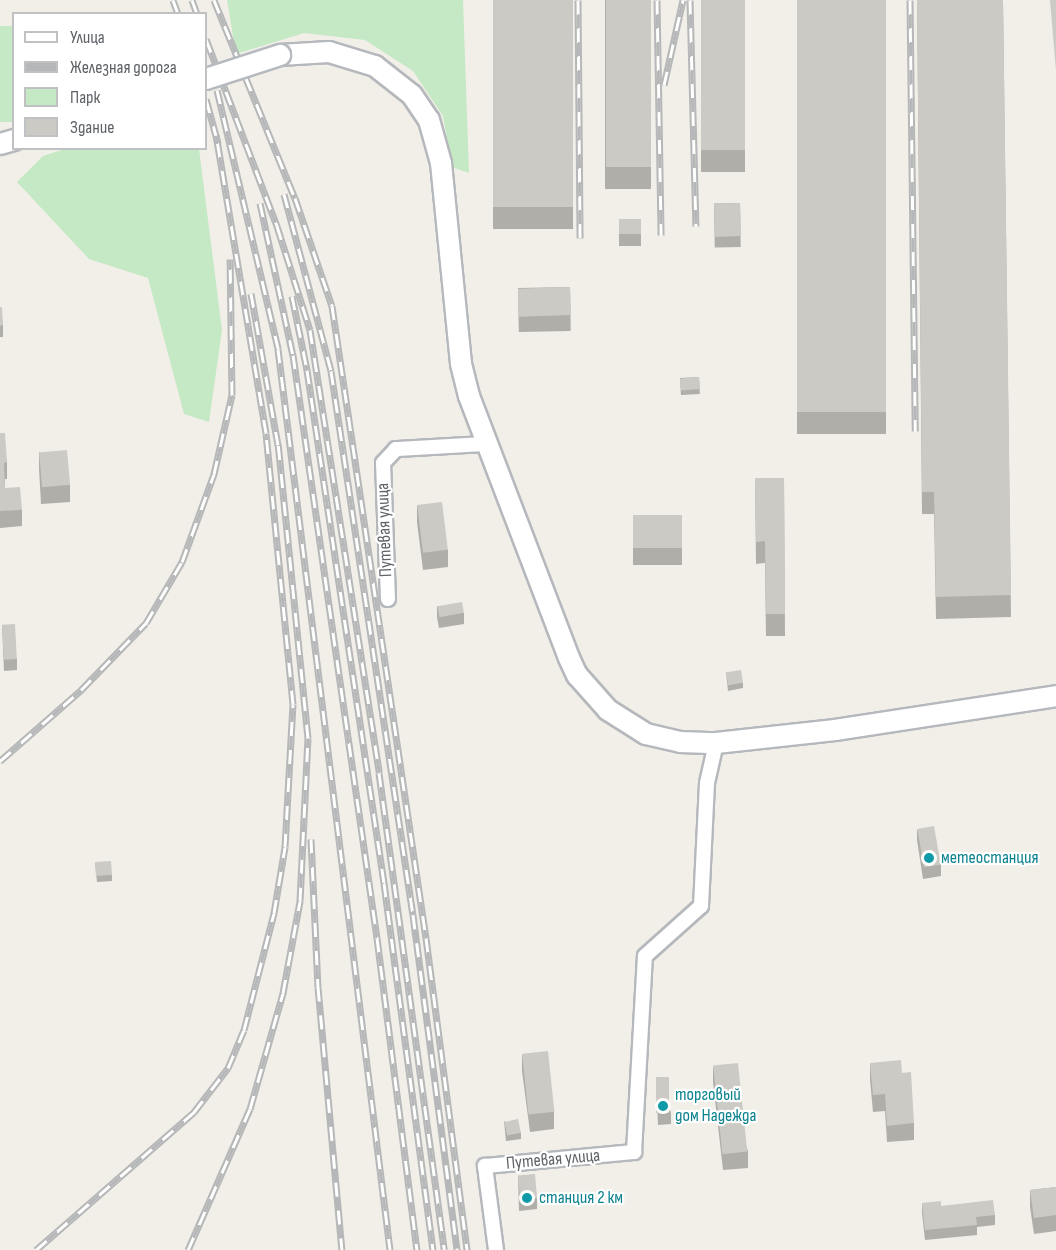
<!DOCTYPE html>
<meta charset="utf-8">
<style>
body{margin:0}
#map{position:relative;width:1056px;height:1250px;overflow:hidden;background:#f1efe8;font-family:"Sofia Sans Condensed",sans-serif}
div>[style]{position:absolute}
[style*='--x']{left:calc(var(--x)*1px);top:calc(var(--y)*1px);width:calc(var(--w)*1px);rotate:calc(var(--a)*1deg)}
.green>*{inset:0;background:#c5e8c5;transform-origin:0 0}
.roads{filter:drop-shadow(2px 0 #b5b8bc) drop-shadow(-2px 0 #b5b8bc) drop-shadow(0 2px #b5b8bc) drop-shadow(0 -2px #b5b8bc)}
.street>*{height:14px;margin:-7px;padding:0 7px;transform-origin:7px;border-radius:7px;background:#fff}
.secondary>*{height:20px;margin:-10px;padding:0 10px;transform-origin:10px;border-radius:10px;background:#fff}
.rail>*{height:7px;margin-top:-3.5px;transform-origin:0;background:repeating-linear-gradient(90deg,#fff 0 14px,#b6b7b8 0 28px);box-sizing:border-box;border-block:2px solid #b6b7b8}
.bridges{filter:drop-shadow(2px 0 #b6babf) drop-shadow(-2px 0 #b6babf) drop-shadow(0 2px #b6babf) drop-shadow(0 -2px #b6babf)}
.secondary-bridge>*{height:20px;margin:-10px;padding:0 10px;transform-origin:10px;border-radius:10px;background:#fff}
.wall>*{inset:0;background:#afaea9;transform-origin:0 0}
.building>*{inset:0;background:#cccac5;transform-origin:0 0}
.dots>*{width:16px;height:16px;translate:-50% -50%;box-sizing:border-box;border:3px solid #fff;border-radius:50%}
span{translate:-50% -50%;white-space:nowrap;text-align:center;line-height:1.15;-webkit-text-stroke:4.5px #fff;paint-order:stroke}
.street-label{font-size:18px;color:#5f6368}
.culture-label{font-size:18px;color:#0d838f}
.left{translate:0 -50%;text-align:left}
.legend{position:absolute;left:12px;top:12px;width:195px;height:138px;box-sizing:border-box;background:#fff;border:2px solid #bfc1c3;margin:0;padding:8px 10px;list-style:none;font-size:18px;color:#5f6368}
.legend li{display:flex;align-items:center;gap:12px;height:30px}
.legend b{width:30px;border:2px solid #bfc1c3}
</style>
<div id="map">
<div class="green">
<div style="clip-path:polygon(227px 0,463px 0,469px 173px,452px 167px,443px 116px,413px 71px,365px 40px,304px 33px,236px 54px)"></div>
<div style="left:13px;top:26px;width:96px;height:14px;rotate:90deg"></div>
<div style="clip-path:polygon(68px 148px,199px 149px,222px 330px,209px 422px,184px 414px,148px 278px,89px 259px,17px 182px,43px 156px)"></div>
</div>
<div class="roads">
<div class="street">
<div style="--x:388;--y:599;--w:136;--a:-92.1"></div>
<div style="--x:383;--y:463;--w:19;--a:-47"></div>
<div style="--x:396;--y:449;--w:90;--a:-3.2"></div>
<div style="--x:496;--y:1250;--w:85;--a:-97.5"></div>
<div style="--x:485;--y:1166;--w:150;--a:-5.4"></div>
<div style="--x:634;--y:1152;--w:196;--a:-86.8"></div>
<div style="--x:645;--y:956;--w:75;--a:-41.8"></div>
<div style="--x:701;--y:906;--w:123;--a:-87.2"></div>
<div style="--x:707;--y:783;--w:41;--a:-77.3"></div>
</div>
<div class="secondary">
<div style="--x:280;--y:55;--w:49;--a:-3.5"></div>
<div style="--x:329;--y:52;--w:48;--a:16.9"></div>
<div style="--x:375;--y:66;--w:47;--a:38.1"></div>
<div style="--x:412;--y:95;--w:30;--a:56"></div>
<div style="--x:429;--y:120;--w:45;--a:74.4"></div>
<div style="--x:441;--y:163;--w:202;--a:84.3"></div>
<div style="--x:461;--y:364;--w:33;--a:76"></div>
<div style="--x:469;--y:396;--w:280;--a:69.1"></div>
<div style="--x:569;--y:658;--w:19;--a:65"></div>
<div style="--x:577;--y:675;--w:47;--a:48.5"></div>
<div style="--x:608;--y:710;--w:45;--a:32.3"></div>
<div style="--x:646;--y:734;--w:35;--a:13"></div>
<div style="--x:680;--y:742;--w:36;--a:2"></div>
<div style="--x:716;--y:743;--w:120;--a:-6.2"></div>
<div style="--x:835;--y:730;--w:224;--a:-8.7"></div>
<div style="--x:0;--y:144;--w:15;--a:-16"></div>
</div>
</div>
<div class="rail">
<div style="--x:173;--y:0;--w:15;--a:70"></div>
<div style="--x:192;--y:0;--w:15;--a:70"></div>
<div style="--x:214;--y:0;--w:214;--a:67.8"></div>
<div style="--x:295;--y:198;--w:114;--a:71.1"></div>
<div style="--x:332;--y:306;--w:639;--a:81.54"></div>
<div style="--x:426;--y:938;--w:315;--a:82.5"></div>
<div style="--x:578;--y:0;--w:238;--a:89.5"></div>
<div style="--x:657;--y:0;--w:235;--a:89"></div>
<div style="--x:690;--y:0;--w:226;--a:88.5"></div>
<div style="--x:910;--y:0;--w:431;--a:89.3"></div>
<div style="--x:206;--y:39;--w:200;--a:69.2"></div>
<div style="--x:277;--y:226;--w:109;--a:72.4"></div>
<div style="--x:310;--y:330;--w:448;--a:81.1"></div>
<div style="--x:379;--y:773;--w:481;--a:82.2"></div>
<div style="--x:664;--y:85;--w:87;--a:-77.4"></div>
<div style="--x:217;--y:90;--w:266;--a:76.7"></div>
<div style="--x:278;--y:349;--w:908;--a:82.91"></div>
<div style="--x:206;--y:99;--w:46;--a:74.7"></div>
<div style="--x:284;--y:194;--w:183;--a:75.1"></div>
<div style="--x:331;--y:371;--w:550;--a:81.43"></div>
<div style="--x:413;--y:915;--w:338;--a:82.5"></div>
<div style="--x:260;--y:203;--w:156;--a:77.8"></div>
<div style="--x:293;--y:355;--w:589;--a:81.8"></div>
<div style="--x:377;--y:938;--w:315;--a:82.7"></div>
<div style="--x:292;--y:296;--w:76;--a:78.5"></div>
<div style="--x:307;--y:370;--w:519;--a:81.46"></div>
<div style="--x:384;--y:883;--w:370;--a:82.4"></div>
<div style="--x:0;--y:761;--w:108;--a:-41.2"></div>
<div style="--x:81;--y:690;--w:93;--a:-45.9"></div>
<div style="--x:146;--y:623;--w:71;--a:-59.5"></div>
<div style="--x:182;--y:562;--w:94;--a:-70"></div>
<div style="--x:214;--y:474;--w:81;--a:-77.2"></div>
<div style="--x:232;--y:395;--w:136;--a:-90.8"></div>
<div style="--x:311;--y:839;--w:148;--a:87.3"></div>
<div style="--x:318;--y:987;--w:264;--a:84.8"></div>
<div style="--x:36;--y:1250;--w:210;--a:-41.1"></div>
<div style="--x:194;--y:1112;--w:56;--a:-52.3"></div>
<div style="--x:228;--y:1068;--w:41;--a:-67.2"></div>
<div style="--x:244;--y:1030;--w:121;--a:-75.6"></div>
<div style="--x:274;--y:913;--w:67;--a:-80.5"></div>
<div style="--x:285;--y:847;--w:143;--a:-86.8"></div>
<div style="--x:293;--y:704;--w:272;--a:-95.7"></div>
<div style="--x:266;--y:433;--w:302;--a:-99.5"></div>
<div style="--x:188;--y:1250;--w:154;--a:-66.3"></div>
<div style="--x:250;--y:1109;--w:121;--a:-74.1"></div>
<div style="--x:283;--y:993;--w:94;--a:-79.5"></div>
<div style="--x:300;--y:901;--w:163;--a:-87.2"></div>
<div style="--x:308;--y:738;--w:295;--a:-95.8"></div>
<div style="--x:278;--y:445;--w:154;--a:-100.1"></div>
</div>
<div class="bridges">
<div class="secondary-bridge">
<div style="--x:206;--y:79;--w:78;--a:-18"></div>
</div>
</div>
<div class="wall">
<div style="left:493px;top:0;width:80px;height:229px"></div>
<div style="left:605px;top:0;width:46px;height:189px"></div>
<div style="left:701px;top:0;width:44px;height:172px"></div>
<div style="left:797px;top:0;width:89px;height:434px"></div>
<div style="clip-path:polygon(917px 0,1003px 0,1011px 617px,936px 619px,934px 514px,922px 514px)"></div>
<div style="left:740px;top:203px;width:44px;height:26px;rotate:89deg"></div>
<div style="left:619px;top:219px;width:22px;height:27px"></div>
<div style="left:570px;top:287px;width:44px;height:52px;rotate:89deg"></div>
<div style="clip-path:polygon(0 307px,3px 325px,3px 337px,0 337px)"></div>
<div style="left:699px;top:377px;width:17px;height:19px;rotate:87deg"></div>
<div style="clip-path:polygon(0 433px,7px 462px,7px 479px,5px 479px,5px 488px,22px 510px,22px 526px,0 528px)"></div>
<div style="clip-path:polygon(39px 452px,70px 485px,70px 502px,41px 504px,39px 469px)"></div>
<div style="clip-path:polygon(755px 478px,784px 478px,785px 636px,766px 636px,765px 563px,756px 564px)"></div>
<div style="clip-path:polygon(417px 505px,448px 550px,448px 567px,423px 570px,417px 522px)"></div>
<div style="left:633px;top:515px;width:49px;height:50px"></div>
<div style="clip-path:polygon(437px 606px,464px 613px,464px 624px,439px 628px,437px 617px)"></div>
<div style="clip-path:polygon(2px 625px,17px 659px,17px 670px,4px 671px)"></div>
<div style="clip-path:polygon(726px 672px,743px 683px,743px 688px,728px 691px)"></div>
<div style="clip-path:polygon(917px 829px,941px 864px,941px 876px,923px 879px,917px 840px)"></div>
<div style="clip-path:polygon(95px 863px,112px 875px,112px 881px,97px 882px)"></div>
<div style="clip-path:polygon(522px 1054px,554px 1112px,554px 1129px,530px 1132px,522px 1071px)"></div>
<div style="clip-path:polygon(870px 1063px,902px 1073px,914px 1123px,914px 1140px,887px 1142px,885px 1111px,873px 1112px,870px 1080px)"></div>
<div style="clip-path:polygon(713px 1066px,748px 1151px,748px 1168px,723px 1170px,713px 1082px)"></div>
<div style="clip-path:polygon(656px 1077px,671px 1113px,671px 1124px,658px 1125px)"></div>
<div style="clip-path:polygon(504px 1121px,521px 1133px,521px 1139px,506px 1141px)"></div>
<div style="clip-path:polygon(518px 1175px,537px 1198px,537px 1209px,519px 1211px)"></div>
<div style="clip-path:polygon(1056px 1187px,1056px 1231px,1034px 1234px,1030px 1207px,1030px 1190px)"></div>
<div style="clip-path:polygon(922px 1203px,995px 1215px,995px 1225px,977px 1227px,977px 1235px,925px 1240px,922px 1213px)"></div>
</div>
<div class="building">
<div style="left:493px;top:0;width:80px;height:207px"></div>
<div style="left:606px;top:0;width:45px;height:167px"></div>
<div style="left:701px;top:0;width:44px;height:150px"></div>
<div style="left:797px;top:0;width:89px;height:412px"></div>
<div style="clip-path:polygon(917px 0,1003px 0,1011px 595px,936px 597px,934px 492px,922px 492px)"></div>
<div style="clip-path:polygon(1050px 0,1056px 0,1056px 71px)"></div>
<div style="left:740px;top:203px;width:33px;height:26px;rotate:88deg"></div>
<div style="left:619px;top:219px;width:22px;height:15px"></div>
<div style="left:570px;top:287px;width:28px;height:52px;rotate:88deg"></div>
<div style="clip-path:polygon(0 307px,2px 307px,3px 325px,0 326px)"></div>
<div style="left:699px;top:377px;width:12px;height:19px;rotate:85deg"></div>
<div style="clip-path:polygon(0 433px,5px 433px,7px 462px,4px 463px,5px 488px,20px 487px,22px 510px,0 511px)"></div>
<div style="left:67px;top:450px;width:35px;height:28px;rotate:85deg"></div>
<div style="clip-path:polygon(755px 478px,784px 478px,785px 614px,766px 614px,765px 541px,756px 542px)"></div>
<div style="left:442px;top:502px;width:48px;height:25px;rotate:83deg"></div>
<div style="left:633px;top:515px;width:49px;height:33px"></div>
<div style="left:462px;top:602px;width:11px;height:25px;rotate:80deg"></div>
<div style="left:15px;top:624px;width:35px;height:13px;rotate:87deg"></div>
<div style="left:741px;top:670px;width:13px;height:15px;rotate:81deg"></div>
<div style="left:934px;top:826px;width:39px;height:17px;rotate:80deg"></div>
<div style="left:111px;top:861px;width:14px;height:16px;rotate:86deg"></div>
<div style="left:548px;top:1051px;width:61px;height:26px;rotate:84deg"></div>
<div style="clip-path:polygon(901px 1060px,902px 1073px,911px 1072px,914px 1123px,887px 1126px,885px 1094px,873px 1095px,870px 1063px)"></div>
<div style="left:738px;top:1063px;width:89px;height:25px;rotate:84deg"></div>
<div style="left:656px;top:1077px;width:13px;height:36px"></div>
<div style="left:518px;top:1119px;width:14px;height:14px;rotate:78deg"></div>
<div style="left:535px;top:1174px;width:24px;height:17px;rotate:85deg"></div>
<div style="clip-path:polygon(1056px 1187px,1056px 1215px,1034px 1218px,1030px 1190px)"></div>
<div style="clip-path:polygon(993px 1200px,995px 1215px,976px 1217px,977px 1225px,925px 1230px,922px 1203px,941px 1201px,941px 1206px)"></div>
</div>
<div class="dots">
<div style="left:929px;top:858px;background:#0f9aa8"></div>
<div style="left:663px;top:1106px;background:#0f9aa8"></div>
<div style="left:527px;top:1198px;background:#0f9aa8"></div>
</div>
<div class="street-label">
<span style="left:385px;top:530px;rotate:-92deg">Путевая улица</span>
<span style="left:553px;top:1160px;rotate:-5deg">Путевая улица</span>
</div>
<div class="culture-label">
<span class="left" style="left:941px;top:858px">метеостанция</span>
<span class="left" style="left:675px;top:1106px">торговый<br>дом Надежда</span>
<span class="left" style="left:539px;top:1198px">станция 2 км</span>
</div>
<ul class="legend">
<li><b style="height:8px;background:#fff"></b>Улица</li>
<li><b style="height:8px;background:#b6b7b8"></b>Железная дорога</li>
<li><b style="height:16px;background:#c5e8c5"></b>Парк</li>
<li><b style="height:16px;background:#cccac5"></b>Здание</li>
</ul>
</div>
